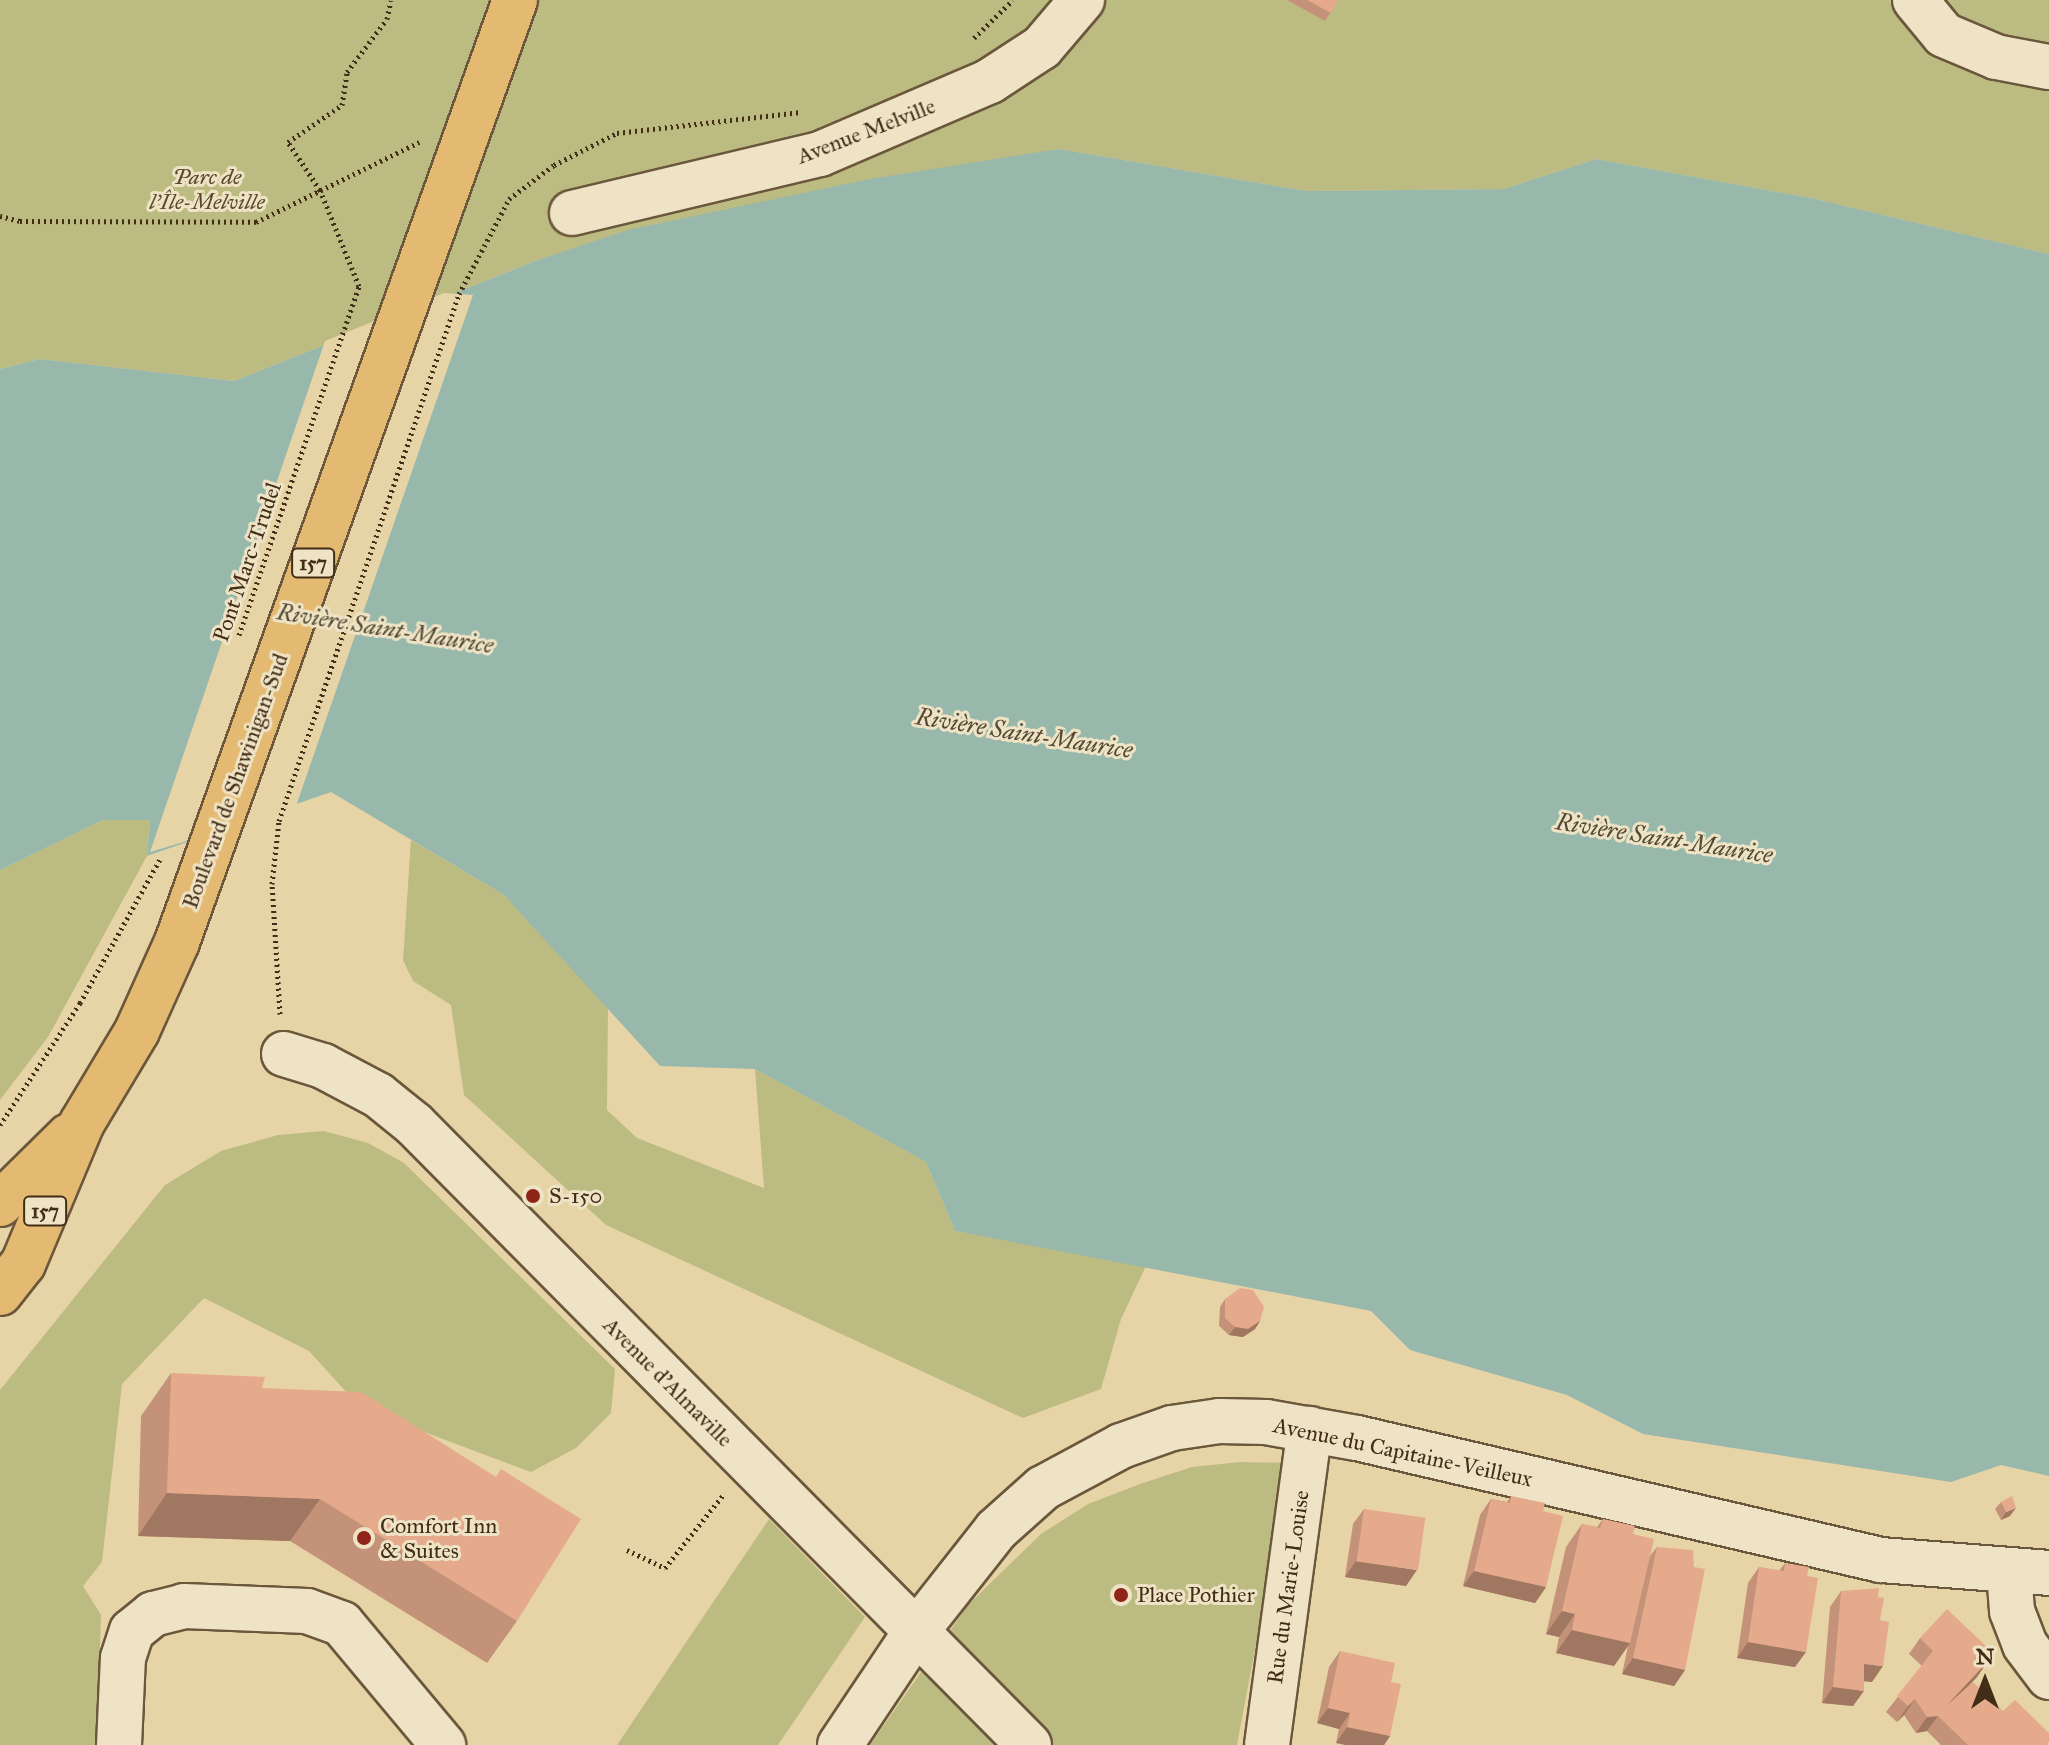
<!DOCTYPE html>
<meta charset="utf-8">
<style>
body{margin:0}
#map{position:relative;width:2049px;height:1745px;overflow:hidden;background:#e7d4a6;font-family:"IM FELL Great Primer",serif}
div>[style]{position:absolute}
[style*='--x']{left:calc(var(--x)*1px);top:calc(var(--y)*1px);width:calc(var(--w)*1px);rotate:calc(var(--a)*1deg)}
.green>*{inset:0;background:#bcbb82}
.water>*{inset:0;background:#97b8ab}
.pier>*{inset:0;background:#e7d4a6}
.path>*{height:5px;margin-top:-2.5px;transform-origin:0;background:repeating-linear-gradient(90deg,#422d17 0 2px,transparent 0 6px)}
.roads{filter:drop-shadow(2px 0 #6b573b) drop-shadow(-2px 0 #6b573b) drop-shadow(0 2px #6b573b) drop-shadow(0 -2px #6b573b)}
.minor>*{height:44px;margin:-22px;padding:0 22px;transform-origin:22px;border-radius:22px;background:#efe3c5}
.major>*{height:44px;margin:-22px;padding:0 22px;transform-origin:22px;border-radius:22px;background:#e4ba73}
.wall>*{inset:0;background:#c49278}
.shaded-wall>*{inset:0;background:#a07761}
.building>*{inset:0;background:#e4aa8b;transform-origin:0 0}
.dots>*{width:22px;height:22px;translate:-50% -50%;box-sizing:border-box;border:4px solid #efe3c5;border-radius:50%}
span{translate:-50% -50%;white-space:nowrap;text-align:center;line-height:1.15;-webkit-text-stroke:6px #efe3c5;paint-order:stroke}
.shield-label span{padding:2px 6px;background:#efe3c5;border:2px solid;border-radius:6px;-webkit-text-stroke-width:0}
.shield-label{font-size:20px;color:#422d17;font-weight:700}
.street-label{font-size:22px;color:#422d17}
.park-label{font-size:22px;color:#5a492c;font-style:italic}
.poi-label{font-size:22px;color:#422d17}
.left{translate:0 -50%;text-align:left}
.water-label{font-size:24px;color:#534935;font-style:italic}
.north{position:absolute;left:1945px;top:1641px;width:80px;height:80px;-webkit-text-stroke:6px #efe3c5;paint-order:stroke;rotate:0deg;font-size:22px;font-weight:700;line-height:32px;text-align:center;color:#422d17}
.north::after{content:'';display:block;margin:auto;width:28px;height:36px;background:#422d17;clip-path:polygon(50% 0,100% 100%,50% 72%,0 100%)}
</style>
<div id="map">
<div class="green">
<div style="clip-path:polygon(0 0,2049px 0,2049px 254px,1811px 198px,1596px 159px,1504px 189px,1305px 191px,1059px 149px,535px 261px,234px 381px,40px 359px,0 369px)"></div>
<div style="clip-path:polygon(103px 820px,150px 820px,147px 856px,48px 1037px,0 1100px,0 870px)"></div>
<div style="clip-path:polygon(411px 840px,504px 895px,608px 1005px,607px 1110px,637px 1138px,764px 1188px,755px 1069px,926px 1162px,955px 1231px,1146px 1266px,1121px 1319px,1101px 1389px,1023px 1418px,606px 1225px,464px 1095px,451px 1005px,413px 981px,403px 960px)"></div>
<div style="clip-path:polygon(324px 1131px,368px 1143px,404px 1163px,615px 1369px,611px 1413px,576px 1448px,531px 1472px,419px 1430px,350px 1396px,309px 1351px,204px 1298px,122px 1384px,102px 1562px,83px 1586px,101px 1615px,97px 1745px,0 1745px,0 1390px,165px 1185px,221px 1151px,278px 1135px)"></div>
<div style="clip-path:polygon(1240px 1462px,1290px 1463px,1237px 1745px,870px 1745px,968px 1605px,1041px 1534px,1088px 1504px,1143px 1483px,1192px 1467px)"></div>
<div style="clip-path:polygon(769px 1519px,865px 1617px,778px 1745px,617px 1745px)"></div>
</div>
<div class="water">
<div style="clip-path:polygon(1059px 149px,1306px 191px,1504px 189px,1596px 159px,1811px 198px,2049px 254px,2049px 1476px,2001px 1465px,1951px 1482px,1643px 1434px,1567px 1395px,1410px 1350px,1371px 1311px,955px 1231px,926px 1162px,755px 1069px,660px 1066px,504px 895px,331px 792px,147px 856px,150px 820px,103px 820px,0 870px,0 369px,40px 359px,234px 381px,535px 261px,628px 230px,870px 179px)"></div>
</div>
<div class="pier">
<div style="clip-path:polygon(444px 293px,473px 295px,295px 809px,150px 852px,325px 341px)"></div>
</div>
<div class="path">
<div style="--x:974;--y:38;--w:54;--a:-44.3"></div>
<div style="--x:0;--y:216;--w:21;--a:14"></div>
<div style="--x:20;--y:221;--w:236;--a:0.2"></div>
<div style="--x:256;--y:222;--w:182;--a:-26.1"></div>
<div style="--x:239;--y:635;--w:369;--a:-71"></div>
<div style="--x:359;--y:286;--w:104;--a:-112.1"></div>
<div style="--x:320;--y:190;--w:58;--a:-123.7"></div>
<div style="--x:288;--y:142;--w:65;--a:-34.4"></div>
<div style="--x:342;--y:105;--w:33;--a:-81"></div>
<div style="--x:347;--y:72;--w:66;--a:-53"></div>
<div style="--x:387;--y:19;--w:19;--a:-78"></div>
<div style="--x:280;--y:1014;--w:130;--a:-93.5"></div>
<div style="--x:272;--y:884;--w:63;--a:-83.7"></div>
<div style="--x:279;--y:821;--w:557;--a:-71.14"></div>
<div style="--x:459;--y:294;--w:107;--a:-62.2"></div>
<div style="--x:509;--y:199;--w:56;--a:-37.1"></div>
<div style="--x:554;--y:165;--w:71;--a:-26.9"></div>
<div style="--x:617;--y:133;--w:185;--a:-6.5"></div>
<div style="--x:0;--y:1125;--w:146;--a:-56.7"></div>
<div style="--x:80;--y:1003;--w:165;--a:-60.9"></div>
<div style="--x:627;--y:1550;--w:42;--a:25.3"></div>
<div style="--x:665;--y:1568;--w:93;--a:-51.5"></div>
</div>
<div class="roads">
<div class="minor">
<div style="--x:1915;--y:0;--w:45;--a:50.4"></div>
<div style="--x:1944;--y:35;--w:56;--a:22.9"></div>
<div style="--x:1996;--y:57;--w:54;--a:10.7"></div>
<div style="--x:572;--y:213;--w:255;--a:-13.4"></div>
<div style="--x:820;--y:154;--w:185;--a:-23.2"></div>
<div style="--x:990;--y:81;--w:62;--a:-33.2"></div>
<div style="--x:1042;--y:47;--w:62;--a:-49.6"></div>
<div style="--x:284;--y:1054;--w:41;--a:17.1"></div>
<div style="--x:323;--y:1066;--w:62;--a:27.8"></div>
<div style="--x:378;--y:1095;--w:46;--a:38.9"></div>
<div style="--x:414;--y:1124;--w:874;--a:45.28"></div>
<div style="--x:2009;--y:1571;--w:40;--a:85.7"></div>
<div style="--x:2012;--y:1611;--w:36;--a:69"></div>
<div style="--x:2025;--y:1645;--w:40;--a:53"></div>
<div style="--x:119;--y:1745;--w:87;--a:-87.4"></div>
<div style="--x:123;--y:1658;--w:28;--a:-72"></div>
<div style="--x:132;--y:1631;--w:27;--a:-39"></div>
<div style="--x:153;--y:1614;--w:32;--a:-14"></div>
<div style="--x:184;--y:1606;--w:123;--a:2.3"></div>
<div style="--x:307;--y:1611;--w:37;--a:20"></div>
<div style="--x:342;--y:1624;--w:158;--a:50.1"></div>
<div style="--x:840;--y:1745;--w:135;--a:-56.2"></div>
<div style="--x:915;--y:1633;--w:131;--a:-51.8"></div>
<div style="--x:996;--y:1530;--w:63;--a:-41.8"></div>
<div style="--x:1043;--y:1488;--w:89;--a:-28.3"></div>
<div style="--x:1121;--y:1446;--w:54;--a:-19.4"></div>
<div style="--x:1172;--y:1428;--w:48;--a:-8.5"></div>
<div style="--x:1219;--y:1421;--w:47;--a:1.2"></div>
<div style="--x:1266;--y:1422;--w:92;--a:10"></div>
<div style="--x:1357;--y:1438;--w:538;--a:13.11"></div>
<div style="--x:1881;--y:1560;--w:169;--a:4.4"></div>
<div style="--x:1267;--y:1745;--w:319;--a:-82.3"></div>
</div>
<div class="major">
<div style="--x:0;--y:1204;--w:97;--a:-44.6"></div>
<div style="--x:0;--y:1293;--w:37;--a:-52"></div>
<div style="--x:23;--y:1264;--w:153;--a:-67.3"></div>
<div style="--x:82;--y:1123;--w:107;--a:-59.1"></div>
<div style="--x:137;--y:1031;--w:98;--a:-65.8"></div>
<div style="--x:177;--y:942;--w:1001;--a:-70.26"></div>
</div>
</div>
<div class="wall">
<div style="clip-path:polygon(1287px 0,1338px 0,1325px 21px)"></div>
<div style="clip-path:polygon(1225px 1299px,1260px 1321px,1255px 1329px,1243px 1337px,1229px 1335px,1219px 1326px,1220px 1307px)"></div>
<div style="clip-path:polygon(171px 1373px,262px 1388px,517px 1621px,487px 1663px,290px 1541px,138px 1536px,141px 1416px)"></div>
<div style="clip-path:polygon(1511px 1496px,1543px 1511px,1546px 1587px,1535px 1603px,1463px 1586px,1480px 1515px,1491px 1499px,1507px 1502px)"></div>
<div style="clip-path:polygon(2001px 1502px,2010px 1516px,2001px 1520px,1995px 1509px)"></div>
<div style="clip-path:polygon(1364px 1509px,1406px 1586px,1345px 1577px,1353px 1524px)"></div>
<div style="clip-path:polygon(1603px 1519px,1633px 1534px,1650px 1556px,1657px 1547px,1685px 1670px,1674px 1686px,1622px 1674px,1628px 1646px,1614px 1666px,1556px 1653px,1559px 1637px,1546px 1634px,1566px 1547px,1582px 1524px,1597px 1527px)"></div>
<div style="clip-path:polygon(1785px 1563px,1795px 1667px,1737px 1658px,1748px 1583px,1759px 1567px,1779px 1571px)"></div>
<div style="clip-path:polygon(1841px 1591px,1878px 1597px,1880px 1620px,1872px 1682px,1864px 1681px,1853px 1706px,1822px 1703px,1830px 1607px)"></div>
<div style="clip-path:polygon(1920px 1638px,1982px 1656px,1988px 1661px,1977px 1677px,1967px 1687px,2003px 1711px,2048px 1745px,1941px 1745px,1927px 1731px,1916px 1733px,1904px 1715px,1897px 1722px,1886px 1712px,1922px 1666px,1909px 1654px)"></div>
<div style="clip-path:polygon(1340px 1651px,1391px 1682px,1390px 1736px,1384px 1745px,1346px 1745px,1336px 1743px,1339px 1729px,1317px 1723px,1329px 1667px)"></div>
</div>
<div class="shaded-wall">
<div style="clip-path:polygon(1260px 1321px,1255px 1329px,1243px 1337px,1229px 1335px,1235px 1327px)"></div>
<div style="clip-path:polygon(167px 1493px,320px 1499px,290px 1541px,138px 1536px)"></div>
<div style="clip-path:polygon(2016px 1508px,2010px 1516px,2001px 1520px,2006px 1512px)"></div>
<div style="clip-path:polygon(1356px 1561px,1417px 1570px,1406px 1586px,1345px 1577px)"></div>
<div style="clip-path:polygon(1474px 1571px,1546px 1587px,1535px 1603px,1463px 1586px)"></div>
<div style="clip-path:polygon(1562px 1611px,1575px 1614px,1559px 1637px,1546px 1634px)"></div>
<div style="clip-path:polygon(1572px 1630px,1630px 1643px,1614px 1666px,1556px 1653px)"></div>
<div style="clip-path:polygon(1748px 1642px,1806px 1652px,1795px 1667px,1737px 1658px)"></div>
<div style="clip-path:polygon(1633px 1658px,1685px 1670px,1674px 1686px,1622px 1674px)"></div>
<div style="clip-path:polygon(1988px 1661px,1977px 1677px,1939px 1717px,1946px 1706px)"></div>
<div style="clip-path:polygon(1864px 1664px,1883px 1666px,1872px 1682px,1853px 1680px)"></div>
<div style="clip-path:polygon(1833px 1687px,1864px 1691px,1853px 1706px,1822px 1703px)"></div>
<div style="clip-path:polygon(1915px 1699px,1904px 1715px,1897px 1722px,1908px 1706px)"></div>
<div style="clip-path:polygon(1328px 1708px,1350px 1713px,1339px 1729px,1317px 1723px)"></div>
<div style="clip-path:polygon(1938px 1716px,1927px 1731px,1916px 1733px,1927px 1717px)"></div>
<div style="clip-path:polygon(1347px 1727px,1390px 1736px,1384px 1745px,1346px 1745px,1336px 1743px)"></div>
</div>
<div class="building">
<div style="clip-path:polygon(1307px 0,1338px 0,1331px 13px)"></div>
<div style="clip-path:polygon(1240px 1288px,1253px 1290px,1264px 1307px,1260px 1321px,1248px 1329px,1235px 1327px,1225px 1318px,1225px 1299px)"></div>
<div style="clip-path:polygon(171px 1373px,265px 1377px,262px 1388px,361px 1392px,496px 1477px,501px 1469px,581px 1519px,517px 1621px,320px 1499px,167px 1493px)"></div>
<div style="clip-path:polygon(1511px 1496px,1545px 1503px,1543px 1511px,1563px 1516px,1546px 1587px,1474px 1571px,1491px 1499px,1510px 1503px)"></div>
<div style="clip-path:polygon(2012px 1496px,2016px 1508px,2006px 1512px,2001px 1502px)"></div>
<div style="left:1364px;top:1509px;width:62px;height:53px;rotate:8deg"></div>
<div style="clip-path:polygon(1603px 1519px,1635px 1526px,1633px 1534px,1654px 1539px,1630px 1643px,1572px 1630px,1575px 1614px,1562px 1611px,1582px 1524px,1600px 1528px)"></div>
<div style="clip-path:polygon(1657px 1547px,1693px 1550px,1694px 1567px,1705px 1569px,1685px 1670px,1633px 1658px)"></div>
<div style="clip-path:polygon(1785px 1563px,1809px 1567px,1807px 1576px,1818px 1578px,1806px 1652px,1748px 1642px,1759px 1567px,1784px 1571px)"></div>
<div style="clip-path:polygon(1879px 1588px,1878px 1597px,1884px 1598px,1880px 1620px,1889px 1622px,1883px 1666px,1864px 1664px,1864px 1691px,1833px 1687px,1841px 1591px)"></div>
<div style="clip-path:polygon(1947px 1609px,1988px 1648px,1981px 1655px,1988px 1661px,1946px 1706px,1973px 1682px,2003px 1711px,2015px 1700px,2049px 1733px,2049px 1742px,2046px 1745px,1968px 1745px,1938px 1716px,1927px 1717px,1915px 1699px,1908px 1706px,1897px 1696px,1933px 1651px,1920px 1638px)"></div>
<div style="clip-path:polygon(1340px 1651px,1395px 1663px,1391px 1682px,1401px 1684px,1390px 1736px,1347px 1727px,1350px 1713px,1328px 1708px)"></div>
</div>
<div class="dots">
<div style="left:533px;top:1196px;background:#8f2418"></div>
<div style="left:364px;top:1538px;background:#8f2418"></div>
<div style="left:1121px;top:1595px;background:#8f2418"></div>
</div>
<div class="shield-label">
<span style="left:313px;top:563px">157</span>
<span style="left:45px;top:1211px">157</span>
</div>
<div class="street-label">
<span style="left:866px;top:131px;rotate:-21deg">Avenue Melville</span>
<span style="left:247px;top:562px;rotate:-71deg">Pont Marc-Trudel</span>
<span style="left:235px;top:781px;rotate:-70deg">Boulevard de Shawinigan-Sud</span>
<span style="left:668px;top:1382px;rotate:45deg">Avenue d'Almaville</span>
<span style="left:1403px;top:1452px;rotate:12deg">Avenue du Capitaine-Veilleux</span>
<span style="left:1288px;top:1587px;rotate:-82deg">Rue du Marie-Louise</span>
</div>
<div class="park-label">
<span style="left:207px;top:189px">Parc de<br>l'Île-Melville</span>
</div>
<div class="poi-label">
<span class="left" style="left:549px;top:1196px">S-150</span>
<span class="left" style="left:380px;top:1538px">Comfort Inn<br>&amp; Suites</span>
<span class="left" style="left:1137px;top:1595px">Place Pothier</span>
</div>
<div class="water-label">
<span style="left:385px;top:629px;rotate:9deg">Rivière Saint-Maurice</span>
<span style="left:1024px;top:734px;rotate:9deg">Rivière Saint-Maurice</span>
<span style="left:1664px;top:839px;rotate:9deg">Rivière Saint-Maurice</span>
</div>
<div class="north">N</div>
</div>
